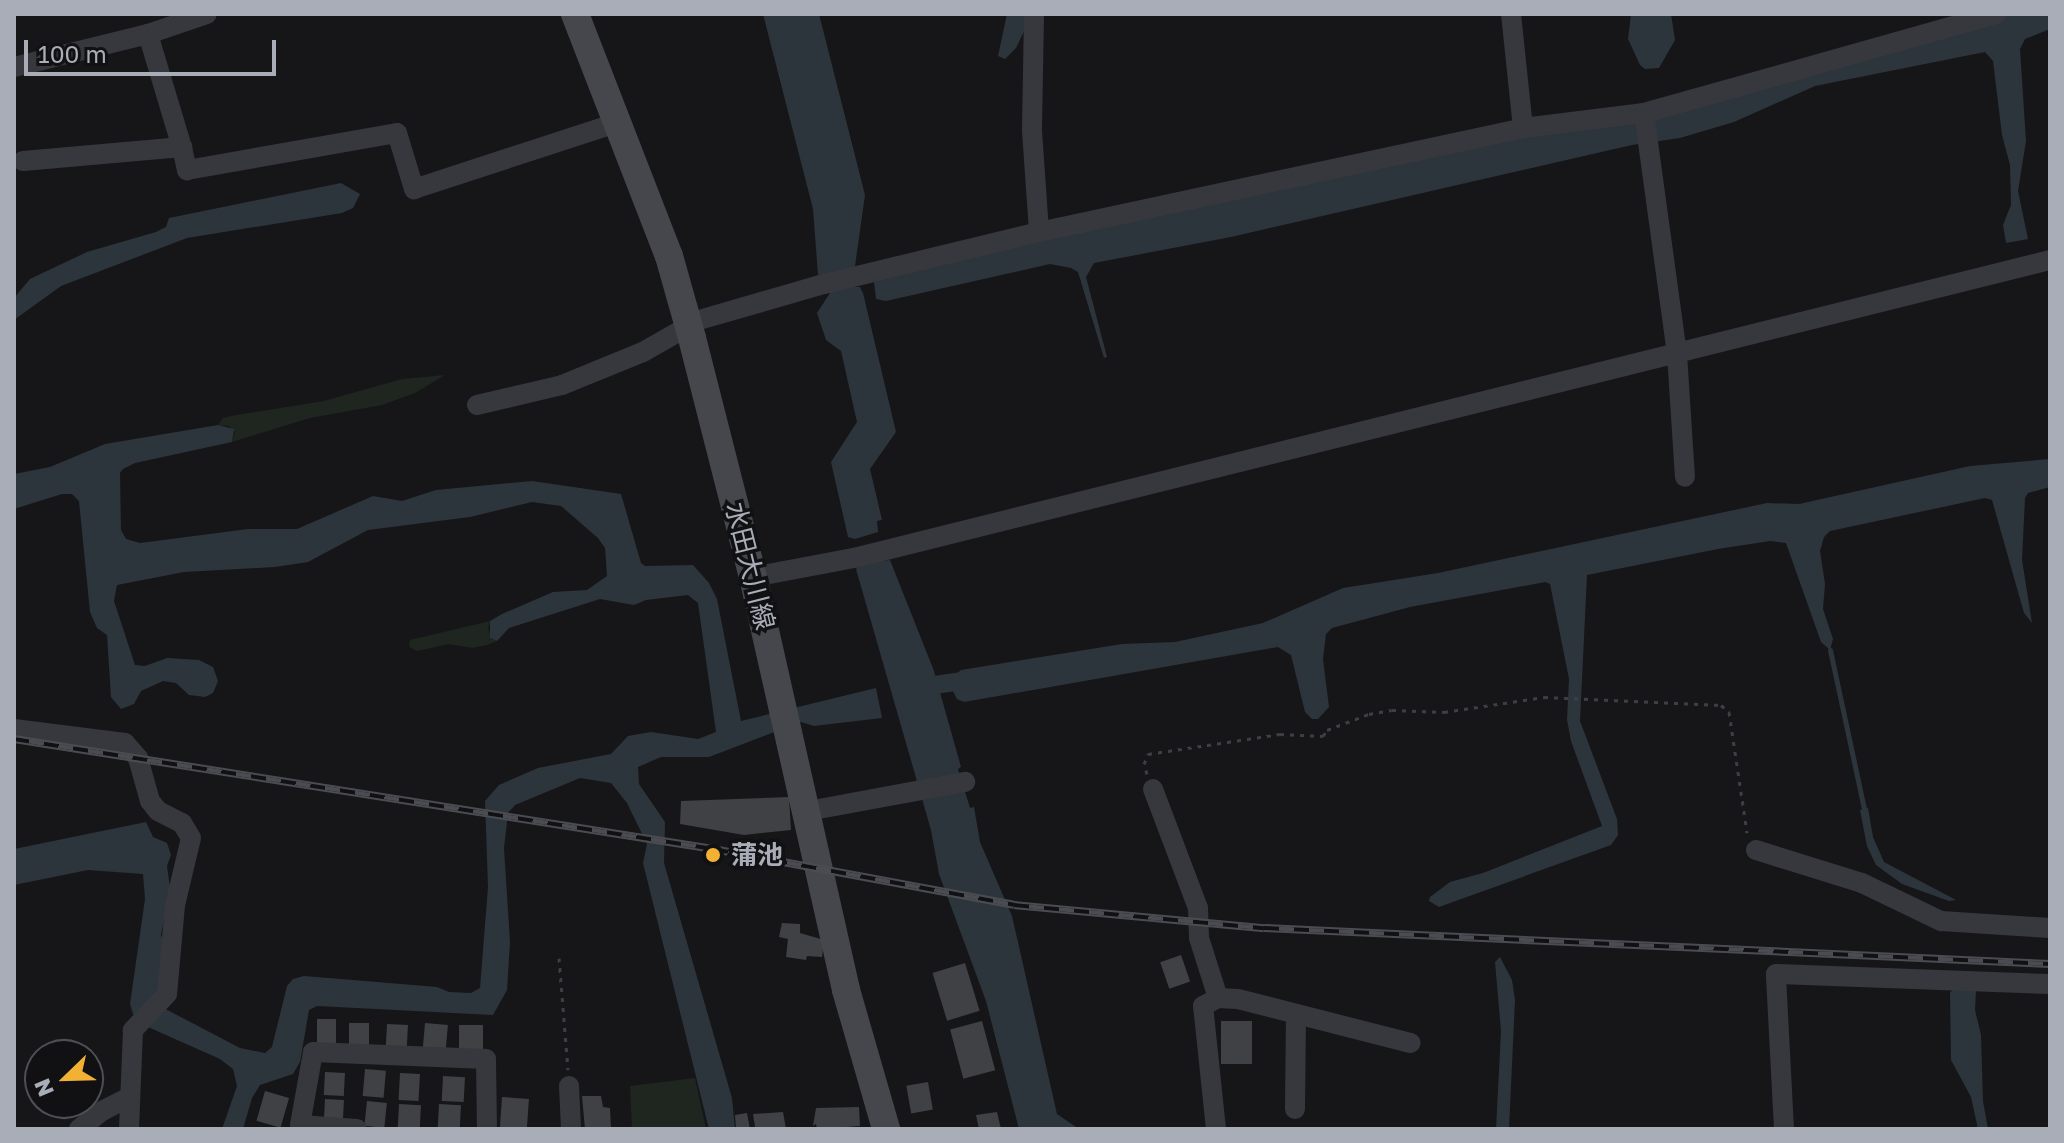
<!DOCTYPE html>
<meta charset="utf-8">
<style>
body{margin:0}
#map{position:relative;width:2064px;height:1143px;overflow:hidden;background:#161618;font-family:"Golos Text","Noto Sans JP",sans-serif}
div>[style]{position:absolute}
[style*='--x']{left:calc(var(--x)*1px);top:calc(var(--y)*1px);width:calc(var(--w)*1px);rotate:calc(var(--a)*1deg)}
.green>*{inset:0;background:#1e261f}
.water>*{inset:0;background:#2c353c}
.stream>*{height:5px;margin:-2.5px;padding:0 2.5px;transform-origin:2.5px;border-radius:2.5px;background:#2c353c}
.canal>*{height:18px;margin:-9px;padding:0 9px;transform-origin:9px;border-radius:9px;background:#2c353c}
.building>*{inset:0;background:#404145;transform-origin:0 0}
.path>*{height:3px;margin-top:-1.5px;transform-origin:0;background:repeating-linear-gradient(90deg,#3d3f44 0 4px,transparent 0 10px)}
.minor>*{height:20px;margin:-10px;padding:0 10px;transform-origin:10px;border-radius:10px;background:#37383d}
.secondary>*{height:28px;margin:-14px;padding:0 14px;transform-origin:14px;border-radius:14px;background:#45474d}
.rail>*{height:8px;margin-top:-4px;transform-origin:0;background:repeating-linear-gradient(90deg,#111113 0 15px,#4a4c52 0 30px);box-sizing:border-box;border-block:2px solid #4a4c52}
.dots>*{width:22px;height:22px;translate:-50% -50%;box-sizing:border-box;border:4px solid #111113;border-radius:50%}
span{translate:-50% -50%;white-space:nowrap;text-align:center;line-height:1.15;-webkit-text-stroke:7px #111113;paint-order:stroke}
.street-label{font-size:26px;color:#a8adb8}
.poi-label{font-size:26px;color:#a8adb8;font-weight:700}
.left{translate:0 -50%;text-align:left}
.frame{position:absolute;inset:0;border:16px solid #a8adb8;pointer-events:none}
.north{position:absolute;left:24px;top:1039px;width:80px;height:80px;box-sizing:border-box;background:#111113;border:2px solid #4d4f55;border-radius:50%;rotate:247deg;font-size:22px;font-weight:700;line-height:32px;text-align:center;color:#a8adb8}
.north::after{content:'';display:block;margin:auto;width:28px;height:36px;background:#f2b134;clip-path:polygon(50% 0,100% 100%,50% 72%,0 100%)}
.scale{position:absolute;left:24px;top:40px;width:252px;height:36px;box-sizing:border-box;border:4px solid #a8adb8;border-top:0;padding-left:10px;font-size:24px;line-height:28px;white-space:nowrap;color:#a8adb8;-webkit-text-stroke:6px #111113;paint-order:stroke}
</style>
<div id="map">
<div class="green">
<div style="clip-path:polygon(445px 375px,415px 393px,382px 405px,310px 418px,232px 442px,235px 432px,229px 426px,218px 425px,223px 418px,236px 415px,324px 401px,402px 379px)"></div>
<div style="clip-path:polygon(490px 621px,488px 627px,491px 639px,497px 641px,487px 645px,472px 648px,449px 644px,417px 651px,409px 647px,410px 640px)"></div>
<div style="clip-path:polygon(695px 1078px,706px 1129px,632px 1129px,630px 1086px)"></div>
</div>
<div class="water">
<div style="clip-path:polygon(763px 14px,819px 14px,865px 195px,855px 266px,849px 269px,854px 287px,860px 287px,863px 293px,896px 432px,870px 469px,882px 520px,877px 521px,878px 532px,855px 539px,848px 537px,831px 462px,857px 422px,841px 351px,826px 340px,817px 313px,830px 293px,826px 274px,818px 275px,813px 209px)"></div>
<div style="clip-path:polygon(1007px 14px,1024px 14px,1027px 25px,1016px 48px,1005px 59px,998px 56px)"></div>
<div style="clip-path:polygon(1631px 14px,1671px 14px,1675px 40px,1659px 68px,1645px 69px,1640px 65px,1628px 39px)"></div>
<div style="clip-path:polygon(2014px 14px,2050px 14px,2050px 29px,2025px 39px,2020px 49px,2026px 141px,2018px 191px,2028px 239px,2006px 243px,2003px 225px,2011px 205px,2010px 165px,2002px 135px,1993px 61px,1985px 52px,1815px 86px,1734px 122px,1680px 138px,1632px 145px,1231px 237px,1094px 263px,1086px 277px,1107px 357px,1104px 358px,1078px 272px,1071px 268px,1050px 264px,886px 301px,876px 299px,874px 282px,1141px 216px,1621px 113px)"></div>
<div style="clip-path:polygon(341px 183px,360px 194px,353px 208px,342px 213px,187px 238px,61px 286px,14px 320px,14px 298px,30px 279px,87px 252px,156px 232px,166px 227px,169px 218px)"></div>
<div style="clip-path:polygon(218px 425px,234px 429px,232px 442px,135px 463px,123px 469px,120px 473px,121px 530px,126px 539px,140px 543px,248px 529px,297px 529px,373px 496px,402px 501px,436px 490px,532px 481px,621px 494px,641px 563px,645px 566px,693px 565px,709px 583px,717px 599px,741px 721px,876px 688px,882px 718px,814px 726px,801px 722px,709px 757px,661px 757px,638px 767px,639px 784px,665px 822px,664px 863px,732px 1098px,735px 1129px,709px 1129px,643px 863px,647px 844px,627px 803px,611px 783px,580px 778px,515px 805px,508px 813px,504px 848px,510px 942px,507px 990px,493px 1015px,317px 1006px,309px 1010px,300px 1062px,293px 1074px,260px 1085px,252px 1098px,243px 1129px,222px 1129px,237px 1086px,233px 1069px,220px 1059px,148px 1027px,133px 1014px,130px 1004px,145px 899px,143px 874px,88px 870px,14px 885px,14px 849px,146px 822px,153px 837px,167px 843px,171px 855px,167px 866px,170px 888px,161px 935px,166px 948px,165px 971px,154px 1003px,240px 1048px,265px 1053px,272px 1047px,287px 986px,293px 979px,304px 976px,437px 987px,449px 992px,471px 993px,480px 988px,488px 887px,485px 801px,499px 785px,538px 768px,611px 754px,628px 736px,651px 732px,698px 739px,716px 732px,698px 603px,688px 595px,646px 600px,634px 605px,600px 599px,509px 628px,497px 641px,490px 638px,490px 621px,502px 614px,553px 592px,587px 590px,607px 576px,605px 548px,598px 538px,561px 506px,532px 502px,470px 517px,368px 530px,308px 562px,275px 567px,184px 572px,117px 585px,114px 601px,135px 665px,145px 666px,167px 658px,199px 660px,213px 667px,218px 681px,213px 693px,205px 697px,189px 695px,176px 683px,163px 681px,141px 691px,134px 704px,121px 709px,111px 697px,107px 635px,97px 628px,90px 612px,79px 501px,72px 494px,62px 494px,14px 509px,14px 474px,50px 467px,105px 444px)"></div>
<div style="clip-path:polygon(2050px 459px,2050px 487px,2028px 493px,2025px 498px,2022px 560px,2032px 623px,2024px 613px,1992px 500px,1985px 498px,1830px 531px,1824px 537px,1820px 551px,1825px 584px,1823px 609px,1833px 639px,1830px 650px,1821px 642px,1786px 543px,1770px 541px,1718px 549px,1587px 575px,1580px 721px,1617px 819px,1618px 835px,1611px 845px,1439px 907px,1429px 901px,1430px 897px,1450px 882px,1483px 873px,1602px 826px,1571px 741px,1567px 720px,1569px 679px,1550px 584px,1545px 582px,1410px 607px,1332px 628px,1326px 634px,1323px 659px,1329px 707px,1318px 719px,1312px 719px,1305px 712px,1291px 655px,1278px 647px,964px 702px,957px 699px,952px 689px,954px 676px,961px 670px,1122px 644px,1175px 642px,1263px 623px,1343px 588px,1438px 573px,1767px 503px,1799px 504px,1970px 466px)"></div>
<div style="clip-path:polygon(890px 560px,934px 671px,961px 767px,958px 769px,970px 808px,974px 807px,980px 842px,1012px 916px,1057px 1114px,1079px 1129px,1019px 1129px,986px 1001px,939px 874px,931px 830px,856px 569px,860px 564px)"></div>
<div style="clip-path:polygon(1868px 808px,1873px 837px,1884px 862px,1956px 900px,1949px 901px,1902px 884px,1876px 865px,1867px 846px,1860px 810px)"></div>
<div style="clip-path:polygon(1500px 957px,1512px 980px,1515px 1000px,1509px 1129px,1496px 1129px,1501px 1031px,1495px 962px)"></div>
<div style="clip-path:polygon(1955px 987px,1976px 990px,1975px 1010px,1981px 1035px,1983px 1101px,1988px 1129px,1978px 1129px,1971px 1097px,1951px 1060px,1950px 993px)"></div>
</div>
<div class="stream">
<div style="--x:1830;--y:650;--w:162;--a:77.9"></div>
</div>
<div class="canal">
<div style="--x:914;--y:688;--w:63;--a:-8.3"></div>
</div>
<div class="building">
<div style="clip-path:polygon(789px 797px,791px 830px,744px 835px,680px 824px,681px 801px)"></div>
<div style="clip-path:polygon(782px 923px,800px 924px,800px 933px,824px 940px,822px 957px,807px 956px,806px 960px,786px 957px,788px 939px,779px 937px)"></div>
<div style="left:1181px;top:955px;width:28px;height:22px;rotate:71deg"></div>
<div style="left:965px;top:963px;width:50px;height:34px;rotate:73deg"></div>
<div style="left:317px;top:1019px;width:19px;height:28px"></div>
<div style="left:982px;top:1021px;width:51px;height:33px;rotate:75deg"></div>
<div style="left:1221px;top:1021px;width:31px;height:43px"></div>
<div style="left:349px;top:1023px;width:20px;height:26px"></div>
<div style="left:425px;top:1023px;width:23px;height:30px;rotate:5deg"></div>
<div style="left:387px;top:1024px;width:21px;height:27px;rotate:3deg"></div>
<div style="left:459px;top:1025px;width:24px;height:28px"></div>
<div style="left:365px;top:1069px;width:21px;height:27px;rotate:5deg"></div>
<div style="left:325px;top:1072px;width:20px;height:23px;rotate:3deg"></div>
<div style="left:400px;top:1073px;width:20px;height:27px;rotate:3deg"></div>
<div style="left:443px;top:1076px;width:22px;height:25px;rotate:3deg"></div>
<div style="left:928px;top:1082px;width:28px;height:22px;rotate:80deg"></div>
<div style="left:265px;top:1091px;width:25px;height:31px;rotate:16deg"></div>
<div style="clip-path:polygon(582px 1096px,601px 1096px,603px 1107px,610px 1108px,611px 1129px,585px 1129px)"></div>
<div style="left:502px;top:1097px;width:27px;height:32px;rotate:4deg"></div>
<div style="left:325px;top:1099px;width:19px;height:24px;rotate:3deg"></div>
<div style="left:367px;top:1101px;width:20px;height:25px;rotate:6deg"></div>
<div style="left:399px;top:1104px;width:22px;height:25px;rotate:3deg"></div>
<div style="left:439px;top:1104px;width:22px;height:25px;rotate:3deg"></div>
<div style="clip-path:polygon(859px 1107px,860px 1126px,817px 1129px,816px 1124px,813px 1126px,816px 1108px)"></div>
<div style="clip-path:polygon(783px 1112px,786px 1129px,755px 1127px,753px 1114px)"></div>
<div style="clip-path:polygon(997px 1112px,1001px 1129px,979px 1129px,976px 1115px)"></div>
<div style="clip-path:polygon(747px 1113px,750px 1129px,736px 1129px,735px 1115px)"></div>
</div>
<div class="path">
<div style="--x:1147;--y:774;--w:10;--a:-107"></div>
<div style="--x:1144;--y:764;--w:11;--a:-68"></div>
<div style="--x:1148;--y:754;--w:134;--a:-8.6"></div>
<div style="--x:1280;--y:734;--w:43;--a:2.7"></div>
<div style="--x:1323;--y:736;--w:7;--a:-56"></div>
<div style="--x:1327;--y:730;--w:45;--a:-20.9"></div>
<div style="--x:1369;--y:714;--w:23;--a:-10"></div>
<div style="--x:1392;--y:710;--w:52;--a:2.2"></div>
<div style="--x:1444;--y:712;--w:101;--a:-8.5"></div>
<div style="--x:1544;--y:697;--w:177;--a:2.6"></div>
<div style="--x:1721;--y:705;--w:11;--a:41"></div>
<div style="--x:1729;--y:712;--w:122;--a:81.5"></div>
<div style="--x:559;--y:958;--w:112;--a:85.4"></div>
</div>
<div class="minor">
<div style="--x:1034;--y:14;--w:117;--a:91"></div>
<div style="--x:1032;--y:131;--w:101;--a:86"></div>
<div style="--x:1511;--y:14;--w:115;--a:84"></div>
<div style="--x:148;--y:34;--w:118;--a:73.3"></div>
<div style="--x:14;--y:67;--w:138;--a:-13.8"></div>
<div style="--x:148;--y:34;--w:62;--a:-18.7"></div>
<div style="--x:1644;--y:113;--w:243;--a:82.2"></div>
<div style="--x:1677;--y:354;--w:123;--a:86.3"></div>
<div style="--x:23;--y:161;--w:160;--a:-5"></div>
<div style="--x:182;--y:147;--w:24;--a:78"></div>
<div style="--x:187;--y:170;--w:213;--a:-10"></div>
<div style="--x:397;--y:133;--w:59;--a:73.1"></div>
<div style="--x:414;--y:189;--w:216;--a:-18.1"></div>
<div style="--x:477;--y:405;--w:87;--a:-13.2"></div>
<div style="--x:562;--y:385;--w:87;--a:-22.2"></div>
<div style="--x:643;--y:352;--w:64;--a:-29.7"></div>
<div style="--x:699;--y:320;--w:130;--a:-16.1"></div>
<div style="--x:824;--y:284;--w:221;--a:-13.6"></div>
<div style="--x:1039;--y:232;--w:495;--a:-12.1"></div>
<div style="--x:1523;--y:128;--w:122;--a:-7.1"></div>
<div style="--x:1644;--y:113;--w:366;--a:-15.7"></div>
<div style="--x:753;--y:577;--w:103;--a:-10.7"></div>
<div style="--x:854;--y:558;--w:1233;--a:-13.99"></div>
<div style="--x:14;--y:729;--w:112;--a:7.2"></div>
<div style="--x:125;--y:743;--w:20;--a:49"></div>
<div style="--x:138;--y:758;--w:45;--a:74.4"></div>
<div style="--x:150;--y:801;--w:13;--a:51"></div>
<div style="--x:158;--y:811;--w:27;--a:27"></div>
<div style="--x:182;--y:823;--w:17;--a:59"></div>
<div style="--x:191;--y:838;--w:69;--a:103.4"></div>
<div style="--x:175;--y:905;--w:89;--a:95.1"></div>
<div style="--x:167;--y:994;--w:50;--a:133.4"></div>
<div style="--x:133;--y:1030;--w:99;--a:92.3"></div>
<div style="--x:1153;--y:789;--w:127;--a:69.3"></div>
<div style="--x:1198;--y:908;--w:30;--a:88"></div>
<div style="--x:1199;--y:938;--w:63;--a:72.4"></div>
<div style="--x:808;--y:811;--w:160;--a:-10.5"></div>
<div style="--x:1756;--y:850;--w:111;--a:17.3"></div>
<div style="--x:1862;--y:883;--w:88;--a:25.7"></div>
<div style="--x:1941;--y:921;--w:109;--a:3.7"></div>
<div style="--x:569;--y:1086;--w:43;--a:87.3"></div>
<div style="--x:1295;--y:1109;--w:94;--a:-89.4"></div>
<div style="--x:79;--y:1129;--w:29;--a:-38"></div>
<div style="--x:102;--y:1111;--w:31;--a:-27"></div>
<div style="--x:357;--y:1129;--w:57;--a:-176"></div>
<div style="--x:300;--y:1125;--w:74;--a:-79.9"></div>
<div style="--x:313;--y:1052;--w:173;--a:2.3"></div>
<div style="--x:486;--y:1059;--w:70;--a:89.2"></div>
<div style="--x:1216;--y:1129;--w:124;--a:-96"></div>
<div style="--x:1203;--y:1006;--w:17;--a:-28"></div>
<div style="--x:1218;--y:998;--w:20;--a:3"></div>
<div style="--x:1238;--y:999;--w:178;--a:14.3"></div>
<div style="--x:1784;--y:1129;--w:155;--a:-93"></div>
<div style="--x:1776;--y:974;--w:274;--a:2.1"></div>
</div>
<div class="secondary">
<div style="--x:575;--y:14;--w:260;--a:68.8"></div>
<div style="--x:669;--y:256;--w:85;--a:74.3"></div>
<div style="--x:692;--y:338;--w:247;--a:75.7"></div>
<div style="--x:753;--y:577;--w:423;--a:77.3"></div>
<div style="--x:846;--y:990;--w:145;--a:73.9"></div>
</div>
<div class="rail">
<div style="--x:14;--y:739;--w:708;--a:8.94"></div>
<div style="--x:713;--y:849;--w:306;--a:10.5"></div>
<div style="--x:1014;--y:905;--w:251;--a:5.3"></div>
<div style="--x:1264;--y:928;--w:787;--a:2.62"></div>
</div>
<div class="dots">
<div style="left:713px;top:855px;background:#f2b134"></div>
</div>
<div class="street-label">
<span style="left:750px;top:566px;rotate:76deg">水田大川線</span>
</div>
<div class="poi-label">
<span class="left" style="left:731px;top:855px">蒲池</span>
</div>
<div class="frame"></div>
<div class="north">N</div>
<div class="scale">100 m</div>
</div>
